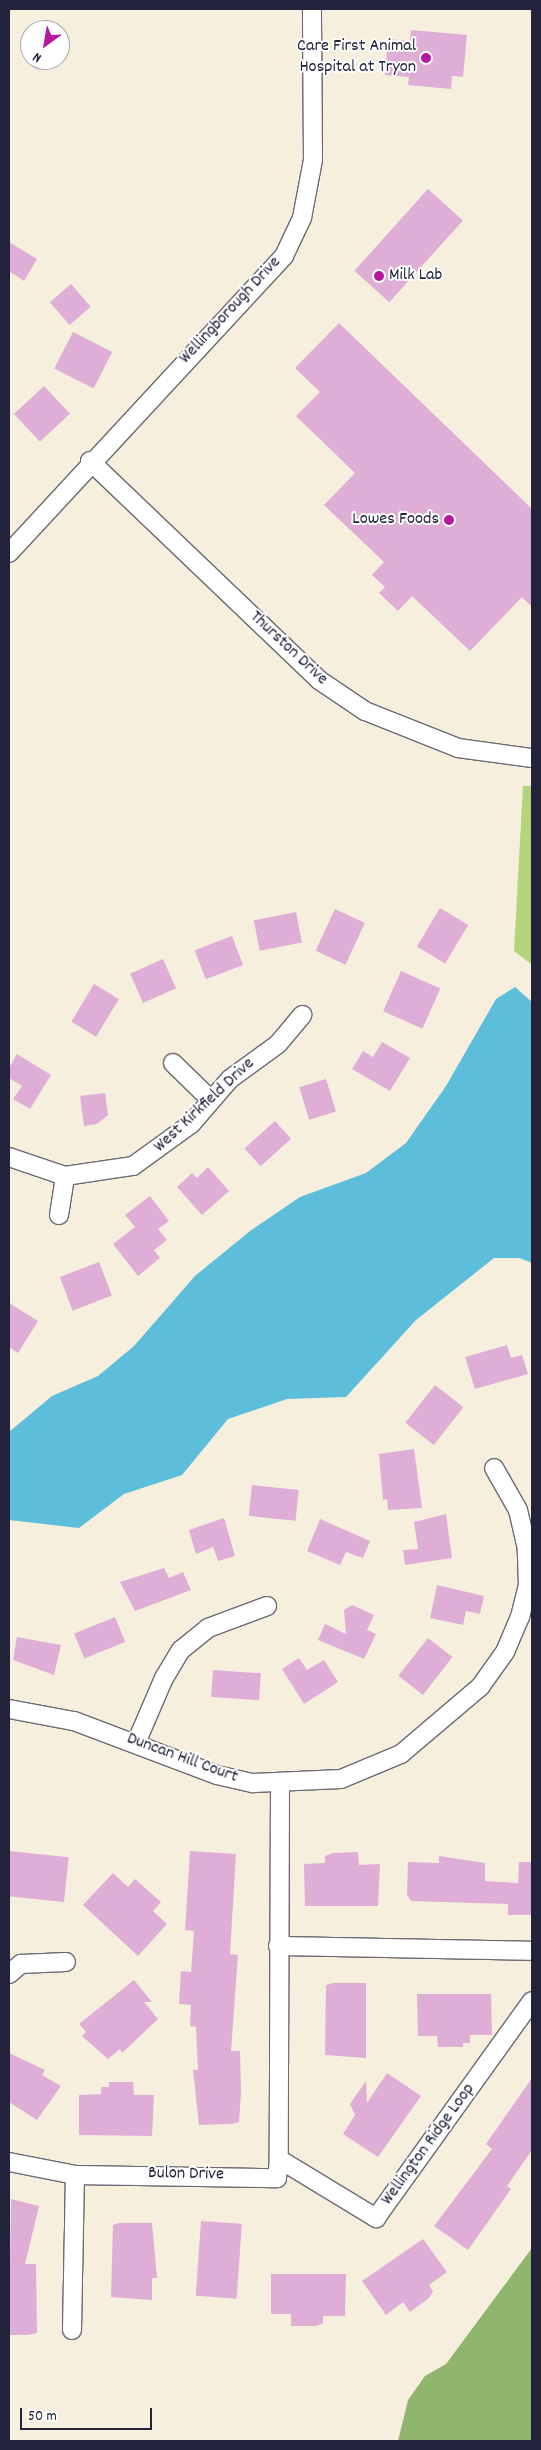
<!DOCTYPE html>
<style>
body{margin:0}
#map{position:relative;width:541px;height:2450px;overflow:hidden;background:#f6efdd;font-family:Dekko,sans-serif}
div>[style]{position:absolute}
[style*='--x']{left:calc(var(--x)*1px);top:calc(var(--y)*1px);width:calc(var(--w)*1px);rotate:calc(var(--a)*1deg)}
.green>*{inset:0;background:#b4d47c}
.forest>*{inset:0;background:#8fb66c}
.water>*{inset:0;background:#5cbeda}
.building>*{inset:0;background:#deaed6;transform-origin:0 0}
.roads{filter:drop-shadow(1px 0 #6c6a74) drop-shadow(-1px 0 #6c6a74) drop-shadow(0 1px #6c6a74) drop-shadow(0 -1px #6c6a74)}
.minor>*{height:18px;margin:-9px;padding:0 9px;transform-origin:9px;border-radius:9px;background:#fff}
.dots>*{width:14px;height:14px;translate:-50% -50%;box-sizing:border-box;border:2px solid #fff;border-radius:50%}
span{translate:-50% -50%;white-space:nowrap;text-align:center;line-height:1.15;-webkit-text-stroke:4px #fff;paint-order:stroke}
.poi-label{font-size:18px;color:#22223b}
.right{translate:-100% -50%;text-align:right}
.left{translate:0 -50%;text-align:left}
.street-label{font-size:18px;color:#22223b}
.frame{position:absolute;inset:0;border:10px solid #22223b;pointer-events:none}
.north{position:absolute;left:20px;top:20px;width:50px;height:50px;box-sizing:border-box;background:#fff;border:1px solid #a7a7b1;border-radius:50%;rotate:212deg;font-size:14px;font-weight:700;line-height:20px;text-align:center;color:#22223b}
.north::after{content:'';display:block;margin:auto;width:18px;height:22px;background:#b5179e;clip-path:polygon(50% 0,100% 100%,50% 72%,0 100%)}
.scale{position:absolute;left:20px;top:2408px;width:132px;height:22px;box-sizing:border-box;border:2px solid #22223b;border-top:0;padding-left:6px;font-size:15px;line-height:18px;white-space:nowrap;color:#22223b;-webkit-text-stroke:4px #fff;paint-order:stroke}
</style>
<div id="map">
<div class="green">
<div style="clip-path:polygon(523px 786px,532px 786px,532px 965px,514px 951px)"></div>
</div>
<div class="forest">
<div style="clip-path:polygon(532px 2248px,532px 2441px,398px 2441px,408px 2400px,425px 2376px,446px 2364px)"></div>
</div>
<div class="water">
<div style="clip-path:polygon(515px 987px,532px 1002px,532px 1263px,520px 1258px,494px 1258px,416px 1320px,346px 1397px,287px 1399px,228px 1419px,182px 1475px,124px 1494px,79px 1528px,9px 1520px,9px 1432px,52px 1396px,98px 1376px,134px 1346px,195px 1276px,250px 1231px,300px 1197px,366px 1173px,406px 1143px,446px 1086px,496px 999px)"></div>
</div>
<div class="building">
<div style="clip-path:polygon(411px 30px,467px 35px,463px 77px,452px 76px,451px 89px,408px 85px,409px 77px,385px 75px,388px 39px,410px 41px)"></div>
<div style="left:428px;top:189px;width:47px;height:110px;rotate:42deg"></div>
<div style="clip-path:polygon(9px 242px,37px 259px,24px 281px,9px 271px)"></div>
<div style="left:71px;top:284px;width:30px;height:28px;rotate:49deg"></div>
<div style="clip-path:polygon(339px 323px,532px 509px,532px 607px,522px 597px,470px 651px,412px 596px,398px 611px,379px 593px,385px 587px,372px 575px,384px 562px,324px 505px,355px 473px,296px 416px,320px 392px,295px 368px)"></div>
<div style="left:73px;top:332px;width:44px;height:41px;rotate:27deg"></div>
<div style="left:44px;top:386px;width:38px;height:41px;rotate:47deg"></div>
<div style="left:440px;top:908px;width:33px;height:45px;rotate:31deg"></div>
<div style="left:335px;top:909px;width:33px;height:46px;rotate:25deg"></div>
<div style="left:296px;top:912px;width:31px;height:43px;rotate:79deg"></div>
<div style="left:232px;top:936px;width:31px;height:40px;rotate:69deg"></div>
<div style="left:163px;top:959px;width:32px;height:36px;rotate:66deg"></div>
<div style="left:401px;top:971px;width:43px;height:44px;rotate:24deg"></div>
<div style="left:94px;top:984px;width:29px;height:44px;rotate:31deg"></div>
<div style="clip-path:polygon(382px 1042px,410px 1058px,390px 1091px,352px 1069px,363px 1051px,373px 1057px)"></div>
<div style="clip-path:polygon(17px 1054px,51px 1075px,30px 1109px,13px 1099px,22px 1086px,9px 1078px,9px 1068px)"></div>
<div style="left:326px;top:1079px;width:34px;height:28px;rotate:73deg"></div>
<div style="clip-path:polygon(105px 1093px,108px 1115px,97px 1124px,84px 1126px,80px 1096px)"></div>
<div style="left:275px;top:1121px;width:24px;height:41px;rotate:48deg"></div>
<div style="clip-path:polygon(208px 1167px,229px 1191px,202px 1215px,177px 1187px,192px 1173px,197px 1178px)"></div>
<div style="clip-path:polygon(150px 1196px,169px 1221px,158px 1229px,167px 1240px,154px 1250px,160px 1258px,138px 1276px,113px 1244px,135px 1227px,125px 1215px)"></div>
<div style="left:99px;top:1262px;width:36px;height:42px;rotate:69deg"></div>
<div style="clip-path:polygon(9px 1303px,38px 1321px,18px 1353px,9px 1347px)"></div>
<div style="clip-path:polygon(507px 1345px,511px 1358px,522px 1355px,528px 1374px,475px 1389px,465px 1357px)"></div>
<div style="left:435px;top:1385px;width:36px;height:48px;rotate:38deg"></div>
<div style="clip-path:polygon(414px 1449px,422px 1508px,388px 1510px,387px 1499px,383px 1500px,379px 1454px)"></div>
<div style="left:252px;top:1485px;width:47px;height:31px;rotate:6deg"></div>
<div style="clip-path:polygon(446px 1514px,452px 1558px,405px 1565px,403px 1550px,418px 1549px,414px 1522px)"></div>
<div style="clip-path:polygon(224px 1518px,235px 1556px,218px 1561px,213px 1547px,196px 1554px,189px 1530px)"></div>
<div style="clip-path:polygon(320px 1519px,370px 1541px,363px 1558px,346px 1552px,340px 1565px,307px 1551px)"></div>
<div style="clip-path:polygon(164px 1568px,169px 1578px,183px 1572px,191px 1590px,135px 1611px,120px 1582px)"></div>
<div style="clip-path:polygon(437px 1585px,484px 1596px,480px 1614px,466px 1611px,463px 1625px,430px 1618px)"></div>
<div style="clip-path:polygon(352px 1605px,374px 1615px,367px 1630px,376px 1634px,364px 1659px,318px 1640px,325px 1624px,346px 1634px,344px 1610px)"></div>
<div style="left:115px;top:1617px;width:27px;height:44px;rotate:68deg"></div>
<div style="clip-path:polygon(17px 1637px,61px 1645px,54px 1675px,13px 1660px)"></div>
<div style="left:428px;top:1638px;width:31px;height:48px;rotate:38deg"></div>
<div style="clip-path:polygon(299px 1658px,307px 1670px,324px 1660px,338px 1682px,304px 1704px,282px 1669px)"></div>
<div style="left:213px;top:1670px;width:48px;height:27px;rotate:4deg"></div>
<div style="left:9px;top:1851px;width:60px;height:45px;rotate:6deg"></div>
<div style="clip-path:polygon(190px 1851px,236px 1854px,230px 1954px,238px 1955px,231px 2051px,240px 2051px,241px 2093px,239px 2122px,232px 2124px,199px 2125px,193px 2070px,198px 2070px,196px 2027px,190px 2026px,191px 2005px,179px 2004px,181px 1971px,191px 1972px,194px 1931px,185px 1930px)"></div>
<div style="clip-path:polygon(358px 1852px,359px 1865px,380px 1864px,378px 1906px,305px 1906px,304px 1864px,325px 1863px,325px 1856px,333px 1853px)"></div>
<div style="clip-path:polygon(439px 1856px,485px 1863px,485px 1881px,518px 1883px,519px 1862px,532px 1862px,532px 1915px,508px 1915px,508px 1904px,411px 1901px,407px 1895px,408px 1862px,439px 1863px)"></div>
<div style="clip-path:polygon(113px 1873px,128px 1887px,135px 1879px,161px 1902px,153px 1911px,167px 1924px,138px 1956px,83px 1905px)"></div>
<div style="clip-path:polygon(134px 1980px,152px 2002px,144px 2002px,158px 2019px,122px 2053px,120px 2049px,108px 2059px,82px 2036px,86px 2032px,79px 2024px)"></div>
<div style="clip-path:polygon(333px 1983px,366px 1983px,366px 2058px,325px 2055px,326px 1985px)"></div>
<div style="clip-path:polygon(417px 1994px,491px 1994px,492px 2035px,470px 2035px,470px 2043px,463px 2043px,463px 2047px,438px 2047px,437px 2036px,418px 2036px)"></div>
<div style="clip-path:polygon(9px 2053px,45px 2070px,42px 2075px,61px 2086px,37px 2120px,9px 2102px)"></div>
<div style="clip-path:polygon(387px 2073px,421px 2096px,378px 2157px,343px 2134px,355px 2115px,350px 2104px,366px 2081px,367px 2103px)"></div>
<div style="clip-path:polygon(532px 2078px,532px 2150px,507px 2186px,511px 2189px,468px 2250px,434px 2226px,492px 2149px,486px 2144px)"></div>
<div style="clip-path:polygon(109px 2082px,133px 2082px,134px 2095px,154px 2095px,152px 2136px,79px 2135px,79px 2095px,101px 2094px,101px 2087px,109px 2087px)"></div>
<div style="clip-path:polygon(11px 2199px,39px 2206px,25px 2264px,36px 2264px,37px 2333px,27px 2335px,9px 2335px)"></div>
<div style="left:201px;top:2221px;width:41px;height:75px;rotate:4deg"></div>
<div style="clip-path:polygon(119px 2223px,152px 2223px,157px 2278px,152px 2278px,152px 2300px,111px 2297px,113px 2225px)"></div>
<div style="clip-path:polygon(423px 2239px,447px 2272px,429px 2285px,433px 2291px,429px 2298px,410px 2312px,403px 2302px,386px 2315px,362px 2281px)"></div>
<div style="clip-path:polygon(271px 2274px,346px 2274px,345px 2316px,323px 2316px,323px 2323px,316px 2326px,291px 2326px,291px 2314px,271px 2314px)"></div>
</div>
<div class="roads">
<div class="minor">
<div style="--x:90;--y:461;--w:317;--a:43.7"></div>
<div style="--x:319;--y:680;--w:55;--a:34"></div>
<div style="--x:365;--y:711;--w:100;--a:21.7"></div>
<div style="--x:458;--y:748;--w:75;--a:7.7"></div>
<div style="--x:9;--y:553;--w:405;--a:-47.2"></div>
<div style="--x:284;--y:256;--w:42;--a:-64.7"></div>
<div style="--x:302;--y:218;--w:59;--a:-79.3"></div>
<div style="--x:313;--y:160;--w:151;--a:-90.4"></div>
<div style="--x:173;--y:1063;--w:53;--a:44.2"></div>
<div style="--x:9;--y:1157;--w:59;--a:18.7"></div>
<div style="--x:65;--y:1176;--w:69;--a:-8.4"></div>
<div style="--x:133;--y:1166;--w:72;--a:-35.9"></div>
<div style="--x:191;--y:1124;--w:60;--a:-49.1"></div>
<div style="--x:230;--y:1079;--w:59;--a:-36.1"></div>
<div style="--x:278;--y:1044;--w:38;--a:-50"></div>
<div style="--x:59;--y:1215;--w:39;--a:-81"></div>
<div style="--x:9;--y:1709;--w:66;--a:10.5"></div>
<div style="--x:74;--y:1721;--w:153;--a:20.7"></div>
<div style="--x:217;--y:1775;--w:37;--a:13"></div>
<div style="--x:253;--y:1783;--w:88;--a:-2.6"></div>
<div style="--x:341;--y:1779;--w:65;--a:-22.6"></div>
<div style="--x:401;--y:1754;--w:104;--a:-40.3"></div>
<div style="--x:480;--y:1687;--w:43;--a:-54.5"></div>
<div style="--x:505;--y:1652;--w:38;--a:-67"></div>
<div style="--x:520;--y:1617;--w:32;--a:-76"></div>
<div style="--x:528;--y:1586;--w:37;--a:-92"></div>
<div style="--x:527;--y:1549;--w:40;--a:-103"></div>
<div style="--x:518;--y:1510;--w:48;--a:-119.7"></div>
<div style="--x:136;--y:1743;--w:71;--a:-66.7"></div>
<div style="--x:164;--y:1678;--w:33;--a:-59"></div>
<div style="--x:181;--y:1650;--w:35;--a:-39"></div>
<div style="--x:208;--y:1628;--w:63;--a:-20.4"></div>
<div style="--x:280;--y:1785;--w:374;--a:90.2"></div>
<div style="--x:279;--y:2159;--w:114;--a:31.3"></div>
<div style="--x:376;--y:2218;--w:267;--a:-54.3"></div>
<div style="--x:278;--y:1946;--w:254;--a:1.1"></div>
<div style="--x:9;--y:1974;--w:16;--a:-40"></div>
<div style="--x:21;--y:1964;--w:45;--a:-2.5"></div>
<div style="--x:9;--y:2162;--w:67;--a:11.1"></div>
<div style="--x:75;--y:2175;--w:202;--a:0.9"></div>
<div style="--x:277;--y:2178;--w:19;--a:-84"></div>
<div style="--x:72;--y:2330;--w:155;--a:-88.9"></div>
</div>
</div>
<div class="dots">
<div style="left:426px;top:58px;background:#b5179e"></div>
<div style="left:379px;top:276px;background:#b5179e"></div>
<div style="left:449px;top:520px;background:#b5179e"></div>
</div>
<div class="poi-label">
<span class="right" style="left:416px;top:58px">Care First Animal<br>Hospital at Tryon</span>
<span class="left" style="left:389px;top:276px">Milk Lab</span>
<span class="right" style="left:439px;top:520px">Lowes Foods</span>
</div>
<div class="street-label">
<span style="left:231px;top:311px;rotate:-47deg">Wellingborough Drive</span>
<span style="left:288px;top:649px;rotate:43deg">Thurston Drive</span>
<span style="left:205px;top:1106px;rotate:-43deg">West Kirkfield Drive</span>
<span style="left:182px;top:1759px;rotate:20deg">Duncan Hill Court</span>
<span style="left:429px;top:2145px;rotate:-54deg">Wellington Ridge Loop</span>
<span style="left:186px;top:2175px;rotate:1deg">Bulon Drive</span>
</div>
<div class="frame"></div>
<div class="north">N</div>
<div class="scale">50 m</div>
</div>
